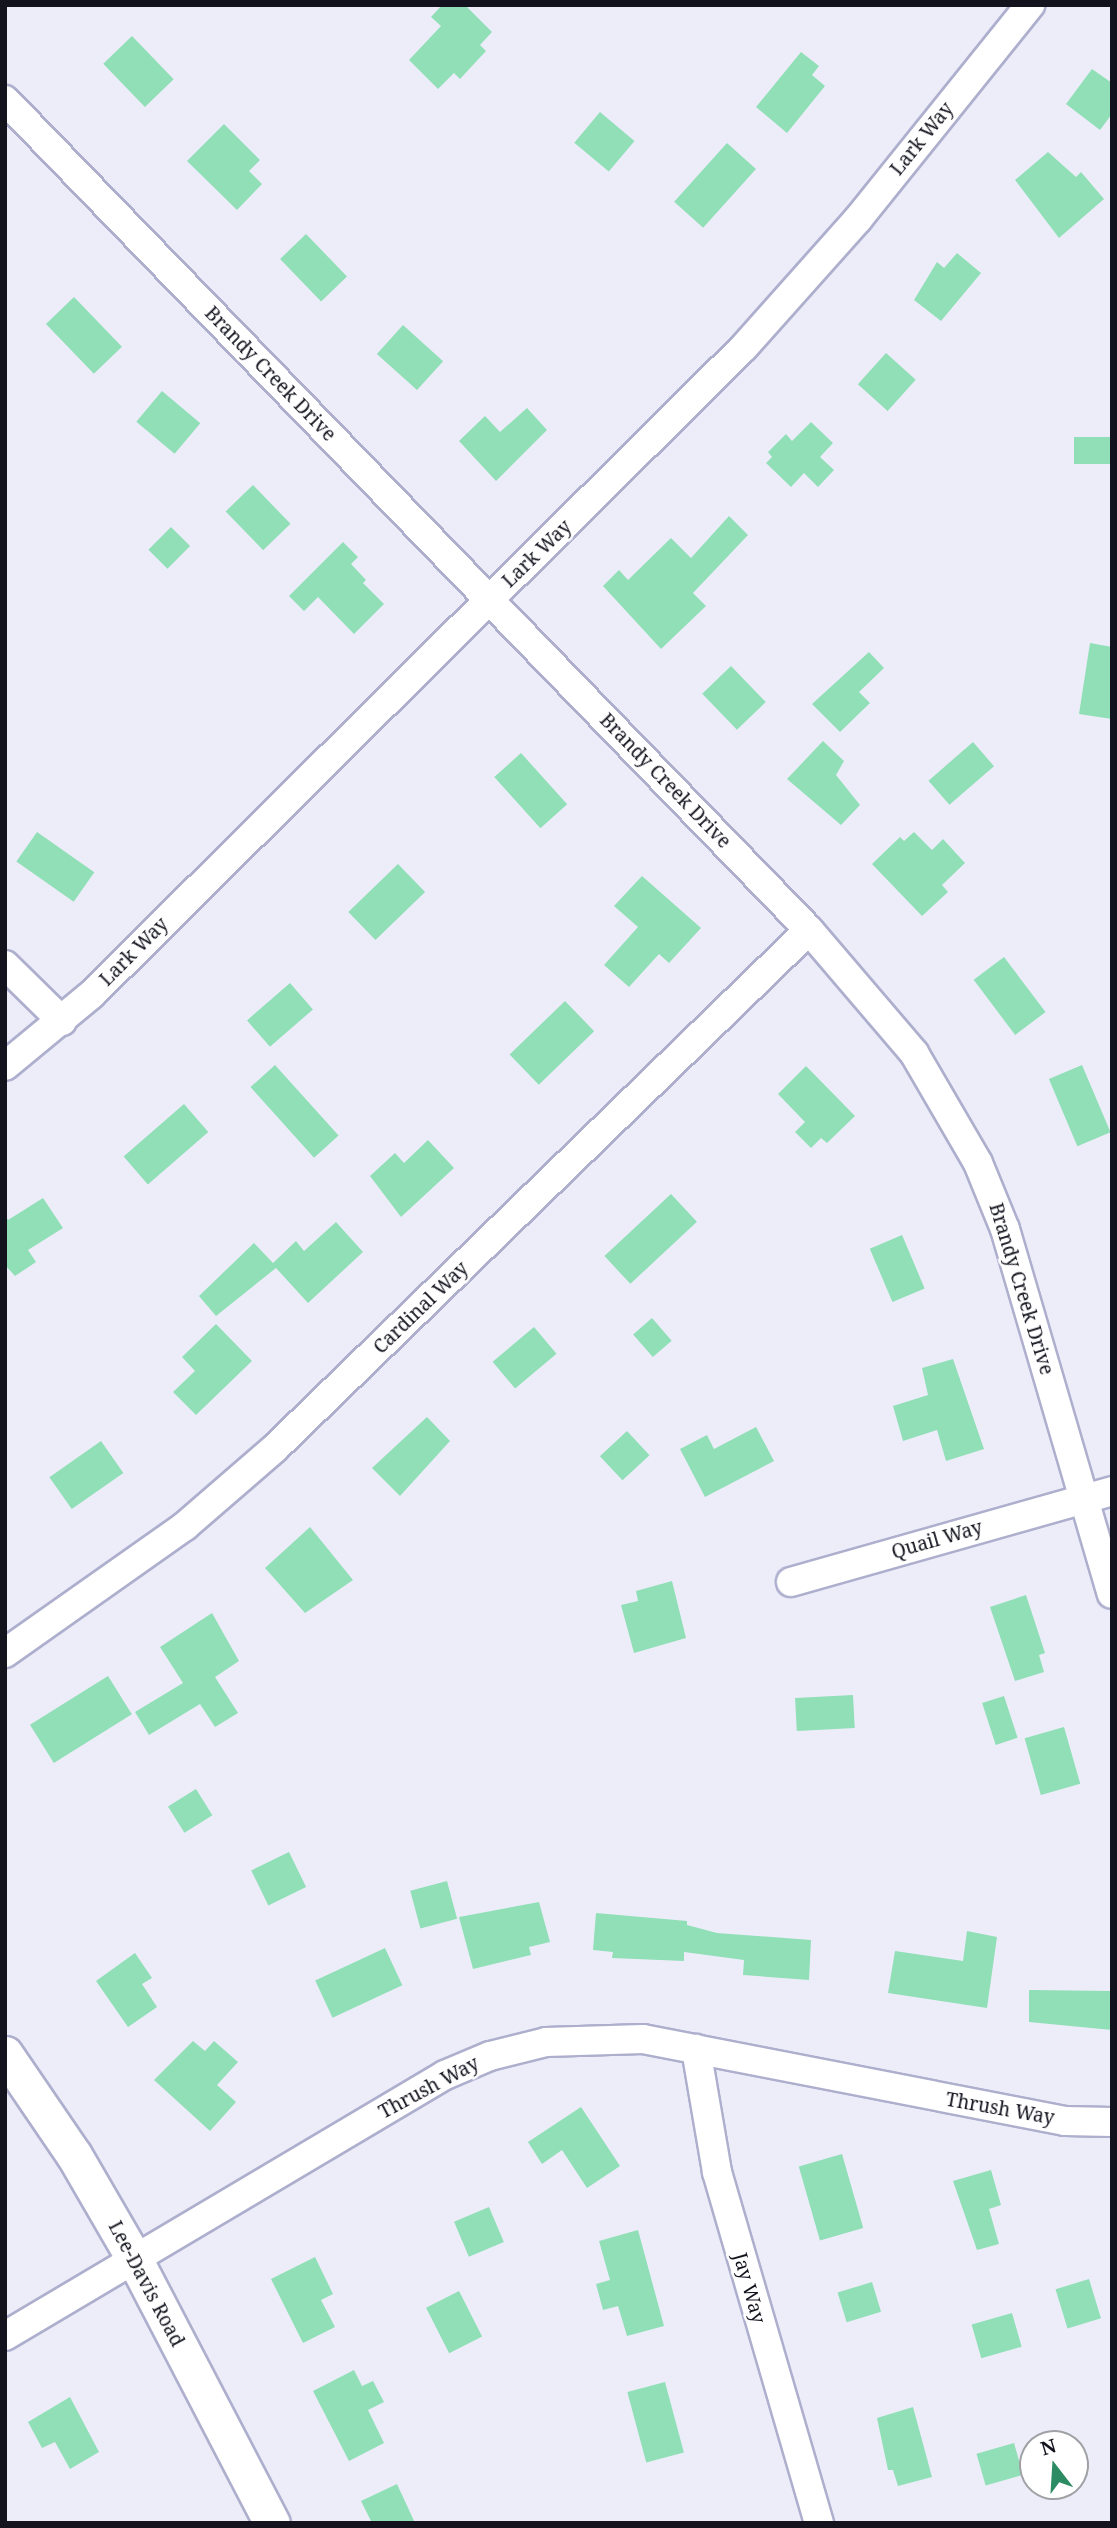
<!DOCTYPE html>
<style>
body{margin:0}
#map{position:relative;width:1117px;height:2528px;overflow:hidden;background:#ededfa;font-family:"Noto Serif",serif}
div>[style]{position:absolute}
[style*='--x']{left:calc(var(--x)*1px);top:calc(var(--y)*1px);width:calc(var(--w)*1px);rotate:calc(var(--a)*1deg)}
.building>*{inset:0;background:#90dfb7;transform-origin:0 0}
.roads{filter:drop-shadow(2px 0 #adafcd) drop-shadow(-2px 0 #adafcd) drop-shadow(0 2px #adafcd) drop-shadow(0 -2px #adafcd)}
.minor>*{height:28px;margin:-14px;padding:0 14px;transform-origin:14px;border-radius:14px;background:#fff}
.major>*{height:35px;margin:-17.5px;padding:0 17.5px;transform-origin:17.5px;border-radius:17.5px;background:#fff}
span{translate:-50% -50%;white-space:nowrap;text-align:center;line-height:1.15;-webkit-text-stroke:5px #fff;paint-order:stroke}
.street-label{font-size:19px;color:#12131d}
.frame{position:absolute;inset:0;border:7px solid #12131d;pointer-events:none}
.north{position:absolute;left:1019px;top:2430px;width:70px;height:70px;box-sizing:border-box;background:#fff;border:2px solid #a0a1a5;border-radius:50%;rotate:343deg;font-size:19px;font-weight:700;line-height:28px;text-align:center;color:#12131d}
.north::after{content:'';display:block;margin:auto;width:24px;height:32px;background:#2c8b63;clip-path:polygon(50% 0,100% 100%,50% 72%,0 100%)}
</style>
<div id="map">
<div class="building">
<div style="clip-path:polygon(442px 5px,465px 5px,492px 32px,480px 45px,486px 51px,460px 79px,454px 73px,438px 89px,409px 60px,441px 26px,431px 17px)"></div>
<div style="left:132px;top:36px;width:60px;height:40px;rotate:46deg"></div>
<div style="clip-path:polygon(801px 52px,819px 66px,812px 75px,825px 86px,787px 133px,756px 107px)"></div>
<div style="clip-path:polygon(1092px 69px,1112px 83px,1112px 114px,1100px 130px,1066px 104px)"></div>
<div style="left:600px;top:112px;width:45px;height:40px;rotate:40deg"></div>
<div style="clip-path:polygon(224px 124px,260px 160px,249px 171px,262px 184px,237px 210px,187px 161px)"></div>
<div style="left:727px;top:143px;width:39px;height:79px;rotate:42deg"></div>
<div style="clip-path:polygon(1048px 152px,1076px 177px,1081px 172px,1104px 199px,1059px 238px,1015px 180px)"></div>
<div style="left:306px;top:234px;width:59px;height:36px;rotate:46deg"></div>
<div style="clip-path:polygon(957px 253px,981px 273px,941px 321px,914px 300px,937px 262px,944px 268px)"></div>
<div style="left:74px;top:297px;width:69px;height:39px;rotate:46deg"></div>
<div style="left:403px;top:325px;width:54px;height:39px;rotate:42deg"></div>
<div style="left:886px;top:353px;width:40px;height:42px;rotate:42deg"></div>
<div style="left:162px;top:391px;width:50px;height:40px;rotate:40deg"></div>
<div style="clip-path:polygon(527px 408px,547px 430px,496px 481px,459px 441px,485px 416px,500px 432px)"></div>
<div style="clip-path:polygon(811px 422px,833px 443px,820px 457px,834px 470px,818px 487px,804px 473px,791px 487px,766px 463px,772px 457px,768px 452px,786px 434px,792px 441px)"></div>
<div style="left:1112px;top:437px;width:27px;height:38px;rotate:90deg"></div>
<div style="left:253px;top:485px;width:54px;height:38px;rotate:46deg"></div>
<div style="clip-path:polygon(729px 516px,748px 535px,693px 593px,706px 606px,661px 649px,603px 586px,619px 570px,628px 580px,671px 538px,691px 558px)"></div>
<div style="left:171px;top:527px;width:27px;height:32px;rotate:45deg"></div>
<div style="clip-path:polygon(343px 542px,358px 557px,351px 564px,366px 580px,363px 583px,384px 604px,354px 634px,318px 597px,304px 611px,289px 596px)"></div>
<div style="clip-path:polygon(1090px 643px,1112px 647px,1112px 719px,1079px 714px)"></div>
<div style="clip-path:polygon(869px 652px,884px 668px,859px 692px,870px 703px,840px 732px,812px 704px)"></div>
<div style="left:731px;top:666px;width:50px;height:40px;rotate:46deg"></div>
<div style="clip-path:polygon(823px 741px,844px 761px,836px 775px,860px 805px,841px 825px,787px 779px)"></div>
<div style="left:973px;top:742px;width:32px;height:59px;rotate:49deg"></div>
<div style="left:521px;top:753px;width:69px;height:36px;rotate:48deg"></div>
<div style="left:37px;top:832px;width:70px;height:36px;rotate:35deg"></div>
<div style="clip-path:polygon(914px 832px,932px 850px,943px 839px,965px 863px,942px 885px,948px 892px,922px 916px,872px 864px,900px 837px,904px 841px)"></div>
<div style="left:398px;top:864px;width:39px;height:69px;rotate:46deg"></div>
<div style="clip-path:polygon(642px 876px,701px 928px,669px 963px,659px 954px,629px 987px,604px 965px,638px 927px,614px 906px)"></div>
<div style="left:1004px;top:957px;width:69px;height:38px;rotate:53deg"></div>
<div style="left:290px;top:983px;width:35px;height:57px;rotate:49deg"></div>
<div style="left:565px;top:1001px;width:42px;height:77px;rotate:46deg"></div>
<div style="left:275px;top:1065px;width:95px;height:33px;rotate:48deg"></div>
<div style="left:1082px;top:1065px;width:73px;height:36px;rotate:67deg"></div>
<div style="clip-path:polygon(806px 1066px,855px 1116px,827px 1143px,821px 1138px,811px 1148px,795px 1132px,805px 1122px,778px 1094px)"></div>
<div style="left:184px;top:1104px;width:37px;height:80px;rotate:49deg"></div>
<div style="clip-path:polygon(428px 1140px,454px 1168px,401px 1217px,370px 1176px,395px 1153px,404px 1163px)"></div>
<div style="left:671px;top:1194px;width:38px;height:91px;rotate:47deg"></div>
<div style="clip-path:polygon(43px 1198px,63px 1228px,28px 1250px,36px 1262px,15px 1276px,5px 1265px,5px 1215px,8px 1220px)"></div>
<div style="clip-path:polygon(336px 1222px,363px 1252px,308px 1303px,276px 1268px,216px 1316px,199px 1296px,254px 1243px,273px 1263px,296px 1241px,304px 1251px)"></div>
<div style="left:902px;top:1235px;width:58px;height:35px;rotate:67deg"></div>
<div style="left:652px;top:1318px;width:30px;height:25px;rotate:49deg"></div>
<div style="clip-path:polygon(216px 1324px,252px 1361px,196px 1415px,173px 1392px,195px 1371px,182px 1357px)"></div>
<div style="left:534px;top:1327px;width:35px;height:54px;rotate:50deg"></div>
<div style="clip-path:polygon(953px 1359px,984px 1449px,946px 1461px,937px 1430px,903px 1441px,893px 1406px,928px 1395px,922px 1368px)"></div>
<div style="clip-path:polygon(427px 1417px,450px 1441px,400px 1496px,372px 1468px)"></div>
<div style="clip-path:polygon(756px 1427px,774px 1461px,705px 1497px,680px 1449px,707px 1435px,714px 1449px)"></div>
<div style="left:627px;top:1431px;width:33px;height:37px;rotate:47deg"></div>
<div style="left:101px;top:1441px;width:39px;height:63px;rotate:55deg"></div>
<div style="clip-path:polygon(310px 1527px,353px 1580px,305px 1613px,265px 1568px)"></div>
<div style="clip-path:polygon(672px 1581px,686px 1638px,634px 1653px,621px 1605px,638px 1601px,636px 1591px)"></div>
<div style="clip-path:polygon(1026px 1595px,1045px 1653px,1039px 1655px,1044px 1672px,1015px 1681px,990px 1607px)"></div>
<div style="clip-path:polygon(212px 1613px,239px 1661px,215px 1677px,238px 1713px,215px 1727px,200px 1704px,149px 1735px,135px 1712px,183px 1683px,160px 1647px)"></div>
<div style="left:108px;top:1676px;width:45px;height:92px;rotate:58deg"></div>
<div style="left:853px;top:1695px;width:33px;height:58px;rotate:87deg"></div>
<div style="left:1004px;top:1696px;width:44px;height:23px;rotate:72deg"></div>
<div style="left:1064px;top:1727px;width:59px;height:41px;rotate:74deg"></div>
<div style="left:196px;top:1789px;width:31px;height:33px;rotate:58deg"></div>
<div style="left:289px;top:1852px;width:39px;height:42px;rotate:64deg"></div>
<div style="left:447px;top:1881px;width:39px;height:38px;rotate:75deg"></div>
<div style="clip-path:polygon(539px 1902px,550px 1942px,529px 1947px,531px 1955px,473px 1969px,459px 1917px)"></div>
<div style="clip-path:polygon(596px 1913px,687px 1921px,687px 1925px,717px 1933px,811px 1940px,809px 1980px,743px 1975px,744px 1960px,684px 1952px,684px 1961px,612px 1958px,613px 1952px,593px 1950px)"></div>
<div style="clip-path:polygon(967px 1931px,997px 1937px,987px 2008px,888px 1993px,895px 1951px,963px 1961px)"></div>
<div style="left:385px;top:1948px;width:41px;height:77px;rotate:65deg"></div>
<div style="clip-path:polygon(135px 1953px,152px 1978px,142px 1984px,157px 2007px,128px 2027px,96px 1981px)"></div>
<div style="clip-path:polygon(1029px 1990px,1112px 1991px,1112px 2030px,1029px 2022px)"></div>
<div style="clip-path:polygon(193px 2041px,205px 2051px,214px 2041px,238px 2062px,217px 2085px,236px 2102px,210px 2131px,154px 2080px)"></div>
<div style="clip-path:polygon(581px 2107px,620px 2166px,587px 2188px,562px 2150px,542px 2164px,528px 2142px)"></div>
<div style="left:842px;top:2154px;width:77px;height:45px;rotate:74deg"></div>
<div style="clip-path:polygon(991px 2170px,1001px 2205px,989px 2209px,999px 2244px,977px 2250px,953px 2181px)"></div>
<div style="left:489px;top:2207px;width:38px;height:38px;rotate:67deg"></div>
<div style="clip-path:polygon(638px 2230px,664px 2326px,627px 2336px,618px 2306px,603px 2310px,596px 2284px,610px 2280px,599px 2241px)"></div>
<div style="clip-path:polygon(315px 2257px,333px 2294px,321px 2300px,335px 2327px,303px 2343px,271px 2279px)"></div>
<div style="left:1089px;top:2279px;width:41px;height:35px;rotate:73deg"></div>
<div style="left:872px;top:2282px;width:31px;height:36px;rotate:73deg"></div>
<div style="left:459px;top:2291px;width:51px;height:37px;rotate:63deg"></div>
<div style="left:1012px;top:2313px;width:35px;height:42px;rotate:74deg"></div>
<div style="clip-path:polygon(354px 2370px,362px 2386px,373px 2381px,384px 2402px,368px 2410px,384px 2443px,349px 2461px,313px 2391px)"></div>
<div style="left:665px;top:2382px;width:73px;height:39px;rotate:75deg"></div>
<div style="clip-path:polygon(70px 2397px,99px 2452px,70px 2469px,55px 2442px,42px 2448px,28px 2422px)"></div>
<div style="clip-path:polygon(913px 2407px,932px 2477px,898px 2486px,893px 2470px,888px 2470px,877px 2418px)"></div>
<div style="left:1014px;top:2443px;width:33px;height:39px;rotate:74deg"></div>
<div style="clip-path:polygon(397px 2484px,415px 2523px,372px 2523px,361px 2501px)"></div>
</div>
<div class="roads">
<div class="minor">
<div style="--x:5;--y:100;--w:1156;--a:45.91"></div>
<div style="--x:809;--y:930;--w:162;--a:49.5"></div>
<div style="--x:914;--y:1053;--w:127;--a:59.8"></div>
<div style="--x:978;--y:1163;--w:71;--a:67.8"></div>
<div style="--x:1005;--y:1229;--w:380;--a:73.7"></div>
<div style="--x:5;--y:965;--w:80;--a:44.5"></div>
<div style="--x:5;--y:1066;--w:113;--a:-39.6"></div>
<div style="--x:92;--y:994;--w:919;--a:-44.78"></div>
<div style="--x:744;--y:347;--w:171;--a:-48.3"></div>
<div style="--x:858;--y:219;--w:275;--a:-51.2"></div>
<div style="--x:791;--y:1582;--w:334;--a:-15.8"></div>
<div style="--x:5;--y:1653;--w:220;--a:-35.2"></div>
<div style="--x:185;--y:1526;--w:118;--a:-40.9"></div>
<div style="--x:274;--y:1449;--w:745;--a:-44.13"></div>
<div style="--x:696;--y:2049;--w:125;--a:80.3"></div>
<div style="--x:717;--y:2172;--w:366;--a:73.8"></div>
<div style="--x:5;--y:2336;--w:512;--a:-30.68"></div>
<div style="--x:445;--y:2075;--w:49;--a:-22.9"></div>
<div style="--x:490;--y:2056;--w:58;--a:-14"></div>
<div style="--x:546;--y:2042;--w:97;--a:-1.8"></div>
<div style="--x:643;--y:2039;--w:430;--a:11"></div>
<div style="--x:1065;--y:2121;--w:47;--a:1.2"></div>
</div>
<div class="major">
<div style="--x:5;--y:2054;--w:122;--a:55.7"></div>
<div style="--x:74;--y:2155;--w:124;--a:59.9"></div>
<div style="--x:136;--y:2262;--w:294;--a:62.5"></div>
</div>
</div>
<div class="street-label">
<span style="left:922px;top:139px;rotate:-51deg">Lark Way</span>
<span style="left:270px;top:374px;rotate:46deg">Brandy Creek Drive</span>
<span style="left:537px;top:554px;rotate:-44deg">Lark Way</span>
<span style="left:665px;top:781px;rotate:46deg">Brandy Creek Drive</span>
<span style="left:134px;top:952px;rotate:-45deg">Lark Way</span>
<span style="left:1021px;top:1289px;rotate:73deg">Brandy Creek Drive</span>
<span style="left:421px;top:1308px;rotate:-44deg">Cardinal Way</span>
<span style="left:937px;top:1540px;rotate:-16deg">Quail Way</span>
<span style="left:429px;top:2088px;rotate:-28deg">Thrush Way</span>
<span style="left:1000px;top:2109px;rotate:10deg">Thrush Way</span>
<span style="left:146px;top:2284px;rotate:62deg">Lee-Davis Road</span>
<span style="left:749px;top:2288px;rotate:74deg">Jay Way</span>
</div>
<div class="frame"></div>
<div class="north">N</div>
</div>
